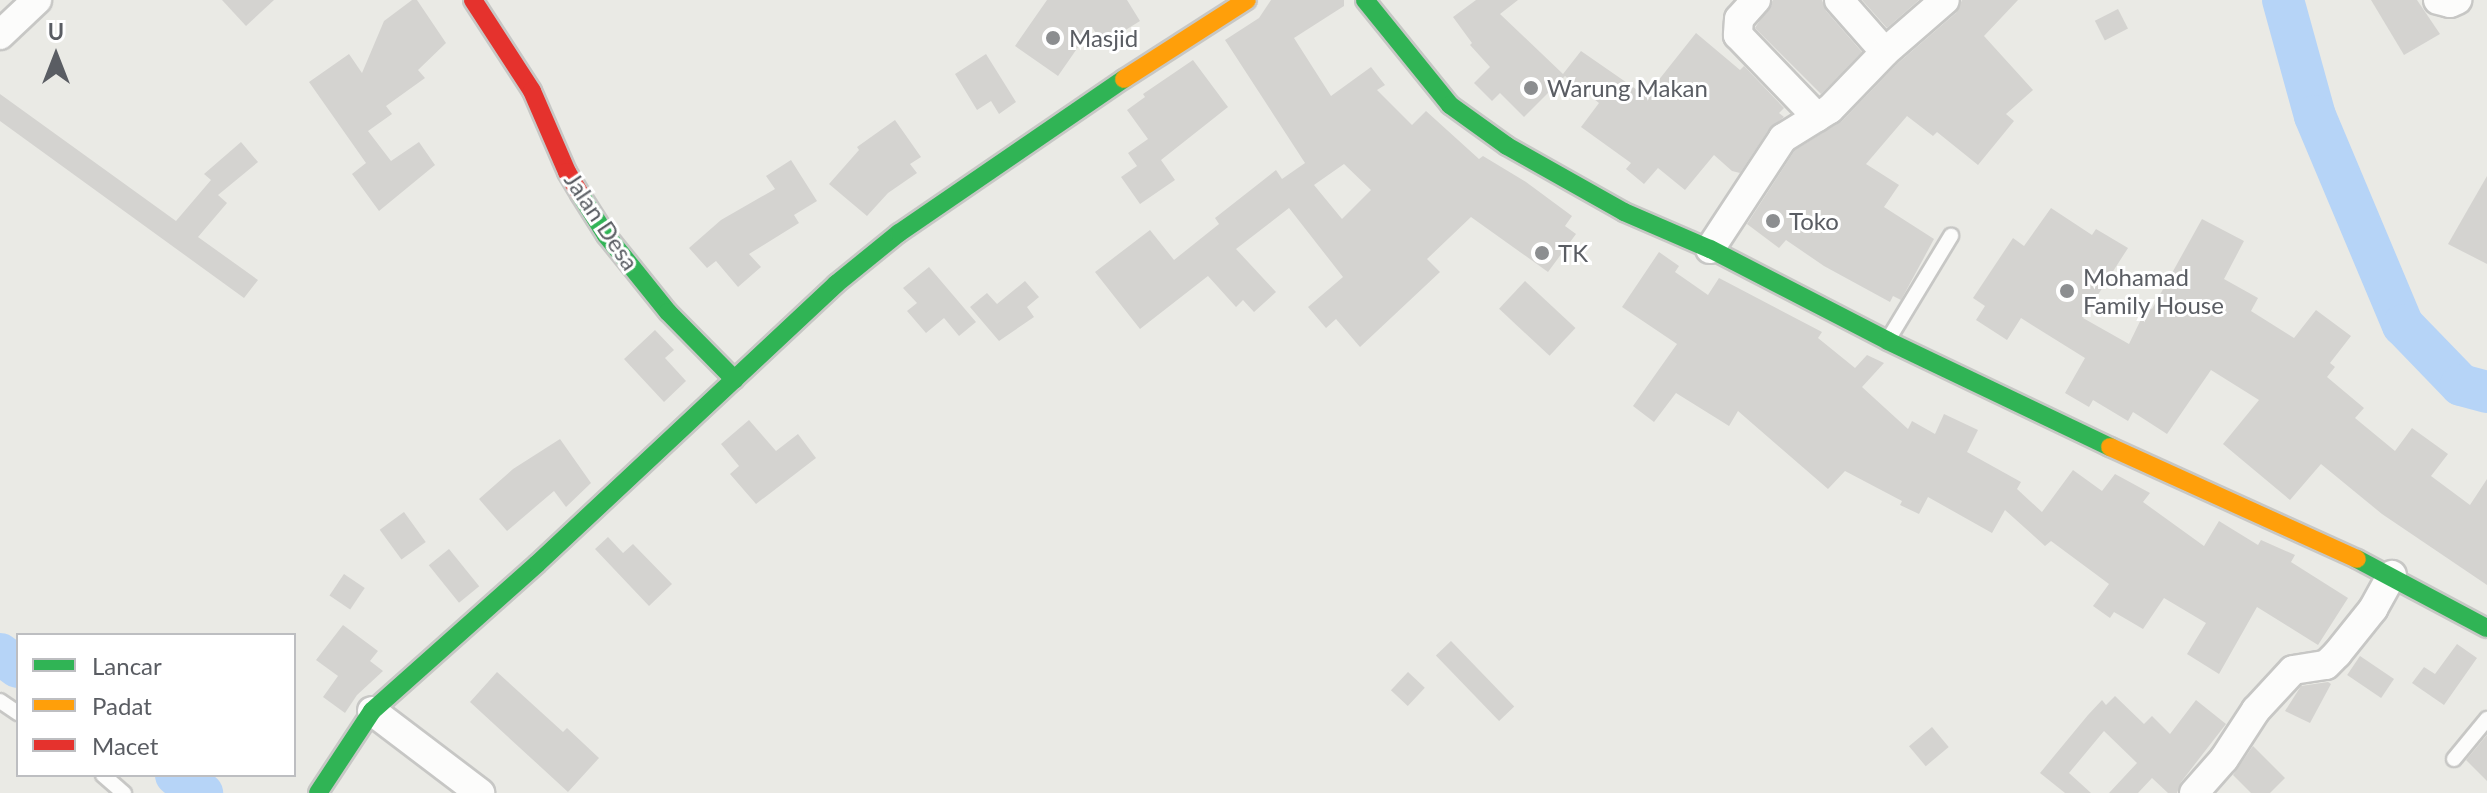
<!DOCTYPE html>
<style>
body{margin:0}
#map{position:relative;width:2487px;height:793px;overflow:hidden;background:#eaeae5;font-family:Lato,sans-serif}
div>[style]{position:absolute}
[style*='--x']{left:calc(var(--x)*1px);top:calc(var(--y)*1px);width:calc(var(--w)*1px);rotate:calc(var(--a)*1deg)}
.river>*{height:42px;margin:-21px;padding:0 21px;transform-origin:21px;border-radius:21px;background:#b6d4f7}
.building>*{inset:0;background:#d4d3d0;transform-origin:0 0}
.roads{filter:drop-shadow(2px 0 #c7c7c5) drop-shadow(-2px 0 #c7c7c5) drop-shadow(0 2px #c7c7c5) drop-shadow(0 -2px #c7c7c5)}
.lane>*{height:14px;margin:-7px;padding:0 7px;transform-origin:7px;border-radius:7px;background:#fcfcfb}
.street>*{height:28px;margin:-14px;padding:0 14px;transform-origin:14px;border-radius:14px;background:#fcfcfb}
.fast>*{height:18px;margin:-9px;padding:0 9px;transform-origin:9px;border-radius:9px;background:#30b455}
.slow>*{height:18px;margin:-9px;padding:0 9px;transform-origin:9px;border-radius:9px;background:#ff9f0a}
.jam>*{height:18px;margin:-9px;padding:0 9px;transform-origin:9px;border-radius:9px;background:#e5322d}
.dots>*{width:22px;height:22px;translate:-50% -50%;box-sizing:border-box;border:4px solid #fff;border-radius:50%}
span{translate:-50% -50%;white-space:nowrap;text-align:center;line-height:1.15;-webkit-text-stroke:6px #fff;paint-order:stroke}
.poi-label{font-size:24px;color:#5a5d63}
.left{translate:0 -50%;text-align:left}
.street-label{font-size:24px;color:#5a5d63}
.legend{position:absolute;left:16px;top:633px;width:280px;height:144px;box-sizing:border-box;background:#fff;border:2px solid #bdbec1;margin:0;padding:10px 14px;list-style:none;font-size:24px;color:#5a5d63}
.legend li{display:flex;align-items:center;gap:16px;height:40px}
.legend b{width:40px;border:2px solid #bdbec1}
.north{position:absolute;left:16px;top:16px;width:80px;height:80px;-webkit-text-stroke:6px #fff;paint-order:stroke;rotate:0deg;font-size:22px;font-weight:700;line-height:32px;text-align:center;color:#5a5d63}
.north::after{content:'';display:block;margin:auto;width:28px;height:36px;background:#5a5d63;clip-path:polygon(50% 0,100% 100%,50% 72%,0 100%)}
</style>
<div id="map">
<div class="river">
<div style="--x:2283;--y:0;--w:120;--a:74.6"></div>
<div style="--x:2315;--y:116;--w:227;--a:67.2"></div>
<div style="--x:2403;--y:325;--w:83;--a:46"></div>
<div style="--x:2461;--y:385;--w:27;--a:15"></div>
<div style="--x:0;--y:654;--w:22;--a:36"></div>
<div style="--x:176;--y:775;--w:32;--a:35"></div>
</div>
<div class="building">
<div style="clip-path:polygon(222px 0,274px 0,246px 26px)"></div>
<div style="clip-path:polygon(412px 0,417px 0,446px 43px,418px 70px,425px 78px,386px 106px,392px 114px,368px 131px,391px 161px,419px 142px,435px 165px,379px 211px,352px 174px,366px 163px,309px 82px,349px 54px,362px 73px,384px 21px)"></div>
<div style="clip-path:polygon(1047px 0,1127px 0,1140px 21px,1103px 44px,1092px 27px,1058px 76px,1015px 46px)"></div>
<div style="clip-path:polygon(evenodd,1271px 0,1344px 0,1344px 6px,1294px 38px,1331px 96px,1371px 67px,1385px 85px,1377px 90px,1412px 125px,1426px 111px,1479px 159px,1483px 156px,1526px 182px,1572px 216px,1565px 226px,1576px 234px,1548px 272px,1471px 217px,1427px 259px,1440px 272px,1360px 347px,1336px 319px,1326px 328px,1308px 307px,1343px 277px,1289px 208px,1236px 249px,1276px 292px,1254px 312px,1243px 300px,1236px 307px,1208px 276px,1140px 329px,1095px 272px,1150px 230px,1174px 260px,1219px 224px,1215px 218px,1276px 170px,1282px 179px,1305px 163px,1225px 40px,1259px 18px,1271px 0,1344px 164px,1371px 190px,1342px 219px,1314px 185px,1344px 164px)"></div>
<div style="clip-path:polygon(1476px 0,1518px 0,1500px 14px,1563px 74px,1581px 51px,1646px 96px,1696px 33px,1740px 70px,1744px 66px,1784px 108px,1779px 113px,1784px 117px,1769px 129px,1740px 173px,1732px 171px,1714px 155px,1685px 190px,1658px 168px,1644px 184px,1626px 169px,1631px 163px,1581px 127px,1599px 103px,1565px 76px,1524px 117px,1500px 93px,1492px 101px,1474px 83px,1490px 67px,1470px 45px,1472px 43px,1453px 17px)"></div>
<div style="clip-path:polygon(1773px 0,1822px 0,1826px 11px,1862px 52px,1821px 94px,1755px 28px)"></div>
<div style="clip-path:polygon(1862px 0,1919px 0,1887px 28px)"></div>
<div style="clip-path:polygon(1962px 0,2018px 0,1984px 36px,2033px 90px,2006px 114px,2014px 121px,1978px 165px,1937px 132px,1933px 136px,1907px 116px,1866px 164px,1899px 185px,1884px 207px,1934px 239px,1901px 300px,1893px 296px,1890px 302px,1824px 266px,1786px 240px,1779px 248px,1747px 224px,1795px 150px,1842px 121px,1897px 64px,1956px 13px)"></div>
<div style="clip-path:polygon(2371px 0,2417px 0,2440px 34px,2404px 55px)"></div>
<div style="left:2118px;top:9px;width:22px;height:26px;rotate:63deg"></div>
<div style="clip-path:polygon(986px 54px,1016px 102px,999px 114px,991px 101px,977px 110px,955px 74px)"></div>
<div style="clip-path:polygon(1193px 60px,1228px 107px,1161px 160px,1175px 180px,1140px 204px,1121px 177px,1137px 166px,1128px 153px,1148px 139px,1127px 110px,1145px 97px,1143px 94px)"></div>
<div style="clip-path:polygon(0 94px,176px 221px,211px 180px,204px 174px,241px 142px,258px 162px,218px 195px,227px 203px,198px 237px,258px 280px,244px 298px,0 121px)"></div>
<div style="clip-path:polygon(895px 120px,921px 157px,910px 164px,917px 173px,888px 193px,867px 216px,829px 184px,859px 150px,857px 147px)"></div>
<div style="clip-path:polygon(791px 160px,817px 201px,794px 215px,799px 223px,749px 254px,761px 267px,738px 287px,716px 261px,707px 268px,689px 248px,721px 220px,775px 189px,766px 176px)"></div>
<div style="clip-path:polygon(2487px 176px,2487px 264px,2448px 244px)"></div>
<div style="clip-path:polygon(2051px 208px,2092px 235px,2096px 229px,2128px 248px,2083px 318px,2129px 344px,2147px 307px,2152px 309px,2202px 219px,2244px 241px,2224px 279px,2258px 298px,2251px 311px,2294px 338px,2316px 310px,2351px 336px,2330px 363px,2335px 367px,2327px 377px,2364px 408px,2355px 418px,2395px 451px,2412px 428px,2448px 454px,2431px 476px,2470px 505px,2487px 479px,2487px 585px,2382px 514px,2321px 464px,2290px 500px,2223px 444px,2259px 400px,2211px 370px,2167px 434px,2133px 412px,2128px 421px,2093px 400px,2089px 407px,2065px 393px,2085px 358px,2021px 318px,2007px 340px,1976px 320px,1985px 306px,1973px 298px,2013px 238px,2024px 246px)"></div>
<div style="clip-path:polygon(1659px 252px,1679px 266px,1675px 272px,1708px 295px,1719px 278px,1822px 332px,1818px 338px,1855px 368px,1867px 355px,1884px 363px,1862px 387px,1908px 429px,1912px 421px,1935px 434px,1944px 414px,1978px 430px,1967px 452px,2021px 482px,2017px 489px,2042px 512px,2073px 470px,2102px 491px,2115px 474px,2150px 493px,2143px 502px,2204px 546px,2219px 521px,2258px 545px,2261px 540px,2295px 555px,2291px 562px,2348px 598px,2318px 645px,2257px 607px,2219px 674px,2187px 654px,2206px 623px,2164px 598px,2143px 629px,2114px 612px,2110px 618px,2093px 606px,2109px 584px,2051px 541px,2045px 546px,2005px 510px,1992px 533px,1928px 497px,1919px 514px,1900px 505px,1902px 501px,1845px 471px,1828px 489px,1738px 411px,1729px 426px,1676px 393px,1654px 422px,1633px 406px,1677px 344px,1622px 307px)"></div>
<div style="clip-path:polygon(929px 267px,976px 322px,959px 336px,944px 318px,926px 333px,907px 311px,917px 303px,903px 288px)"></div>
<div style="clip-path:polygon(1025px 281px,1039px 297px,1027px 307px,1034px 317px,999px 341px,970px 307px,987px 293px,997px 304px)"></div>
<div style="left:1525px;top:281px;width:69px;height:38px;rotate:43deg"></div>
<div style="clip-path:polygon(655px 330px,674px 350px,665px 358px,686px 381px,664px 402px,624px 359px)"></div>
<div style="clip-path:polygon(749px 420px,776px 451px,798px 434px,816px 458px,756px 504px,730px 474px,739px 466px,721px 444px)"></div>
<div style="clip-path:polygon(560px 439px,591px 483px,566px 507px,554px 491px,507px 531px,479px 499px,513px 469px)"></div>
<div style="left:404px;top:512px;width:37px;height:30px;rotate:54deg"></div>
<div style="clip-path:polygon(608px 537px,623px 553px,633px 544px,672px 584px,649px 606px,595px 549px)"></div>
<div style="left:449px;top:549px;width:48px;height:26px;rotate:51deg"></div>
<div style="left:344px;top:574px;width:25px;height:26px;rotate:34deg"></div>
<div style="clip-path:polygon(343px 625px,378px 651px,370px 661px,383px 671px,357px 695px,345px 713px,323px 697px,338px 676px,316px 660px)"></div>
<div style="left:1451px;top:641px;width:91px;height:21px;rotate:46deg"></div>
<div style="clip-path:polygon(2457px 644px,2477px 658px,2444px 705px,2412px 683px,2424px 667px,2435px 674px)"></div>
<div style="left:2360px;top:656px;width:41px;height:23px;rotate:34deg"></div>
<div style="clip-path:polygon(497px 672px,563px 732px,567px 728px,599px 758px,568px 792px,470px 702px)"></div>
<div style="left:1408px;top:672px;width:23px;height:25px;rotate:43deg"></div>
<div style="clip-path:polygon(2328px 682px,2331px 684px,2310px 723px,2285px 711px,2301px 686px)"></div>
<div style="clip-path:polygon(2115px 696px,2144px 724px,2152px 716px,2170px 734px,2196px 700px,2226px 724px,2181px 782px,2177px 793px,2168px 793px,2152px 778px,2138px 793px,2109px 793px,2137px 763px,2104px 731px,2069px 773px,2091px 793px,2065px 793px,2040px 773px,2088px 715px,2102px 700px,2106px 705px)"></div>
<div style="left:1932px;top:727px;width:26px;height:30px;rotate:50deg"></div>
<div style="clip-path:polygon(2487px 735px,2487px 781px,2466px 760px)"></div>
<div style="clip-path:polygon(2253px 746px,2285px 778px,2270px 793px,2251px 793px,2233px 775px)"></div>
</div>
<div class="roads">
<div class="lane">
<div style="--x:1888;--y:340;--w:122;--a:-58.8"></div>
<div style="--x:0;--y:701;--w:22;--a:34"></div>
<div style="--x:2454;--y:759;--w:52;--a:-50.5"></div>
<div style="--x:103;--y:775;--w:28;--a:41"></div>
</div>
<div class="street">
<div style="--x:1756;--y:0;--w:25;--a:132"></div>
<div style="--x:1739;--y:19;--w:16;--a:94"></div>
<div style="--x:1738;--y:35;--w:114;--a:46.1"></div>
<div style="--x:1839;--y:0;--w:69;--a:48.5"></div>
<div style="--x:2438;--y:0;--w:12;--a:14"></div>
<div style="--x:2450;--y:3;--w:8;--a:-23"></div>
<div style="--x:0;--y:35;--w:51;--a:-43.4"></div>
<div style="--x:1710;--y:249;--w:133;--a:-56.7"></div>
<div style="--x:1783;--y:138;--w:55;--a:-31.7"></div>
<div style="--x:1830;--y:109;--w:79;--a:-46"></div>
<div style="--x:1885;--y:52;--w:79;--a:-40.9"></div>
<div style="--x:372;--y:711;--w:136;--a:37.2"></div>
<div style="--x:2194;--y:793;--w:45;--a:-48.6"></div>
<div style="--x:2224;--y:759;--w:59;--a:-56.9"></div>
<div style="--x:2256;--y:710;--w:54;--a:-47.2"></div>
<div style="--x:2293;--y:670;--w:33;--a:-9"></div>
<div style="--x:2326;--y:665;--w:16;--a:-45"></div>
<div style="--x:2337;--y:654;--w:58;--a:-51.3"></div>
<div style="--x:2373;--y:609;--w:39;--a:-61"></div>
</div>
<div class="fast">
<div style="--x:1365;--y:0;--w:135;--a:51"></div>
<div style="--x:1450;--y:105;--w:70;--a:35.7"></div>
<div style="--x:1507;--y:146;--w:134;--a:29.4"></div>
<div style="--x:1624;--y:212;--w:94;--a:23.3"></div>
<div style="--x:1710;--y:249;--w:200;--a:27.3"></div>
<div style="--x:1888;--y:341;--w:246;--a:25.5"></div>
<div style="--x:580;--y:194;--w:49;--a:57.6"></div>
<div style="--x:606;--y:235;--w:99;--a:51.2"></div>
<div style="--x:668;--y:312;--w:95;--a:45.4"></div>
<div style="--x:2357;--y:559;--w:147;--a:28"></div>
<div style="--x:318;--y:793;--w:98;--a:-56.6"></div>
<div style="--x:372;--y:711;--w:221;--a:-41.7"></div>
<div style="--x:537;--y:564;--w:410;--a:-43.1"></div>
<div style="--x:836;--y:284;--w:81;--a:-39"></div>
<div style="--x:899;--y:233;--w:273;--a:-34.4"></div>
</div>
<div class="slow">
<div style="--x:1124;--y:79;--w:146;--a:-32.7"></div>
<div style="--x:2110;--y:447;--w:271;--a:24.4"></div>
</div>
<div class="jam">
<div style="--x:473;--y:0;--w:108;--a:57"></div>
<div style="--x:532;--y:91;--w:88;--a:66.6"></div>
<div style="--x:567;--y:172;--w:26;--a:59"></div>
</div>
</div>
<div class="dots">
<div style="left:1053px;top:38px;background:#8c8e90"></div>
<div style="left:1531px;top:88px;background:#8c8e90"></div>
<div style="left:1773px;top:221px;background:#8c8e90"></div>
<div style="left:1542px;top:253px;background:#8c8e90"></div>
<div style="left:2067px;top:291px;background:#8c8e90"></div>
</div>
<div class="poi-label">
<span class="left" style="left:1069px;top:38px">Masjid</span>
<span class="left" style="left:1547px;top:88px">Warung Makan</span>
<span class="left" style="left:1789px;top:221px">Toko</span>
<span class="left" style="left:1558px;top:253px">TK</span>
<span class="left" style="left:2083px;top:291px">Mohamad<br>Family House</span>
</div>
<div class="street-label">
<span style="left:602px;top:221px;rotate:56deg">Jalan Desa</span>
</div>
<ul class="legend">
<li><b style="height:10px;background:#30b455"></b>Lancar</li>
<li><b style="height:10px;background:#ff9f0a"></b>Padat</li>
<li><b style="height:10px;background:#e5322d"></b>Macet</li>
</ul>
<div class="north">U</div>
</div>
